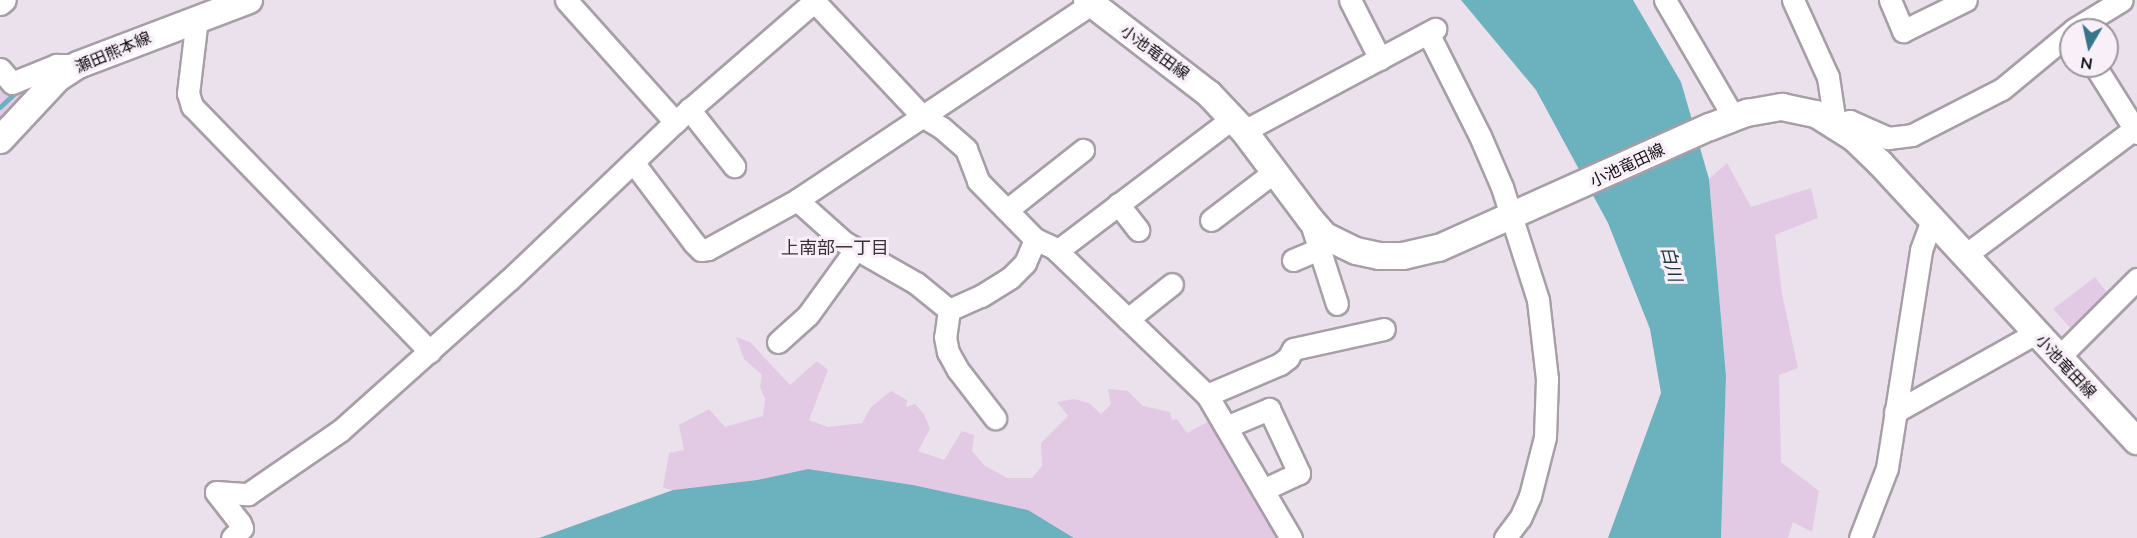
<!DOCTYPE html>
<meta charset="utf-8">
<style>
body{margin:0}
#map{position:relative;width:2137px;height:538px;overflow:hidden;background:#ebe1ec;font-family:Mulish,"Noto Sans JP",sans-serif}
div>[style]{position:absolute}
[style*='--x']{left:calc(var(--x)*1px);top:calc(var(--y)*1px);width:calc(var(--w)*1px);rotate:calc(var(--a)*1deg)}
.green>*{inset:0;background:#e3cae4}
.water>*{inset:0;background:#6cb1be}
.stream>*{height:4.5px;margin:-2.25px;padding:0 2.25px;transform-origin:2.25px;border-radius:2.25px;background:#6cb1be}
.roads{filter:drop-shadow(2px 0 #a79ea8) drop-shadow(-2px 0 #a79ea8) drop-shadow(0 2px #a79ea8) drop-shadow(0 -2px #a79ea8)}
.minor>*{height:21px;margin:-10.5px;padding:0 10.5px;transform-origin:10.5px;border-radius:10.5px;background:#fff}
.major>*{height:26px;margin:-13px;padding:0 13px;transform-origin:13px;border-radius:13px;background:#fff}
span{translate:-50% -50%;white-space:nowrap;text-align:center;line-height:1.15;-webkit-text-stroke:6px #f8eff9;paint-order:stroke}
.street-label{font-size:16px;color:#100d10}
.neighbourhood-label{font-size:18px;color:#393139}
.water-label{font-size:18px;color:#17393f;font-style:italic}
.north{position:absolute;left:2059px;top:18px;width:60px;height:60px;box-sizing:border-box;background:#f8eff9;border:2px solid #9b959c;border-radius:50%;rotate:189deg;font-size:16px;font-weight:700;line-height:24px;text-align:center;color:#100d10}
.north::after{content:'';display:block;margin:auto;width:21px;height:27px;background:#36758a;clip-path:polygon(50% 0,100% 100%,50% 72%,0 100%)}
</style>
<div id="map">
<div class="green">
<div style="clip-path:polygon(37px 82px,26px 92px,0 123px,0 84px)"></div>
<div style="clip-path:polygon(1727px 163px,1751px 207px,1811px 188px,1818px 218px,1775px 235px,1782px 294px,1798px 368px,1779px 375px,1781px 462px,1819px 491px,1812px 532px,1793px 522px,1788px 538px,1721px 538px,1726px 376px,1709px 179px)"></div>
<div style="clip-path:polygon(2095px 277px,2113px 300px,2075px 333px,2053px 309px)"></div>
<div style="clip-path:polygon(736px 337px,750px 342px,790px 385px,817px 361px,828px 370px,809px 420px,828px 427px,862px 423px,871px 407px,891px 391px,907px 400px,906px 407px,915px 404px,924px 414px,930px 429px,918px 451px,944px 460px,962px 431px,974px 435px,972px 451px,984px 465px,1007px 478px,1032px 478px,1042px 466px,1041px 443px,1068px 416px,1057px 402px,1074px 399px,1089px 403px,1101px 414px,1111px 404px,1108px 389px,1128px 391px,1143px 406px,1170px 412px,1172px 420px,1177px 419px,1187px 433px,1217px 417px,1284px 538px,1074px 538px,1028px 510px,913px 485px,808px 469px,757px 480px,673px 490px,663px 488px,669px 453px,684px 450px,679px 425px,709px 409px,725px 427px,763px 416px,765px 399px,760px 387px,762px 375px,744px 359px)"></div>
</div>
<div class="water">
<div style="clip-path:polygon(1461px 0,1633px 0,1681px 82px,1709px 179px,1726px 376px,1721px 538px,1608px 538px,1661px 393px,1650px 329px,1608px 223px,1536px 90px)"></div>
<div style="clip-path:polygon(808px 469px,913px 485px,1028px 510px,1074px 538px,539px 538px,673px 490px,757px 480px)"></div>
</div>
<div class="stream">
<div style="--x:126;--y:34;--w:24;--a:-22"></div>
<div style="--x:0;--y:107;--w:25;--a:-43"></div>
</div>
<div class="roads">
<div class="minor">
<div style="--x:566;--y:0;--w:164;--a:48.2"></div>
<div style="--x:1350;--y:0;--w:66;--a:63"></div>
<div style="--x:1665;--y:0;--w:137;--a:59.7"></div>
<div style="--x:1793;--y:0;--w:85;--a:65.6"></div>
<div style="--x:1828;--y:77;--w:48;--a:81.5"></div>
<div style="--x:1835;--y:124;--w:15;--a:-11"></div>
<div style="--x:1850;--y:121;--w:42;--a:24.1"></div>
<div style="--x:1888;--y:138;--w:24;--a:-7"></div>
<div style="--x:1912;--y:135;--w:101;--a:-27.1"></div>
<div style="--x:2002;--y:89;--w:89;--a:-39.6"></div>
<div style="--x:1890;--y:0;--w:34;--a:67"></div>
<div style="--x:1903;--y:31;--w:70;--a:-26.2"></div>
<div style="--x:814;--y:1;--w:158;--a:46.8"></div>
<div style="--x:922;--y:116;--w:23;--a:31"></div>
<div style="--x:942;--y:128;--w:32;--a:41"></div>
<div style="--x:966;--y:149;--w:34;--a:69"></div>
<div style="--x:978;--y:181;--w:81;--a:45.5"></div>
<div style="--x:1035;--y:239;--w:21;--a:25"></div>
<div style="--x:1054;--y:248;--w:212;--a:43.9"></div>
<div style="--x:1207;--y:395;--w:79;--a:-23"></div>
<div style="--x:1280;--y:364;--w:10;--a:-37"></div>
<div style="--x:1288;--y:358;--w:10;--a:-61"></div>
<div style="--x:1293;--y:349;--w:93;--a:-12.4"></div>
<div style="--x:0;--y:4;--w:6;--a:-39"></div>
<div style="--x:197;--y:18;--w:76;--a:96.8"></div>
<div style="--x:188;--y:93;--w:14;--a:73"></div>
<div style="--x:192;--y:106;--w:342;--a:45.9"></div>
<div style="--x:2073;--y:30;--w:57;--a:-31.5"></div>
<div style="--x:1428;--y:33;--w:115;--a:63.2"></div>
<div style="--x:1480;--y:136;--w:56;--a:66.7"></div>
<div style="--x:1502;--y:187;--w:119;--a:72.3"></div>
<div style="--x:1538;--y:300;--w:80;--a:83.5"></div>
<div style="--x:1547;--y:379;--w:58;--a:92"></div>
<div style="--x:1545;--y:437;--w:61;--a:104.3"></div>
<div style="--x:1530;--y:496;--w:24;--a:114"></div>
<div style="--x:1520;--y:518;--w:25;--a:127"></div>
<div style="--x:2095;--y:66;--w:79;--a:57.9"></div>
<div style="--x:0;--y:69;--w:18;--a:49"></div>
<div style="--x:12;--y:83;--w:48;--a:-22.2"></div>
<div style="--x:56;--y:65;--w:22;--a:0"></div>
<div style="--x:689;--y:109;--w:73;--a:51.7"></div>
<div style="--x:1244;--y:131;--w:217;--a:-28.1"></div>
<div style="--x:633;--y:162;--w:101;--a:53"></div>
<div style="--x:694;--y:243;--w:10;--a:45"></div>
<div style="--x:701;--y:250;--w:7;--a:-8"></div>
<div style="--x:708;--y:249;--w:102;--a:-28.8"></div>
<div style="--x:797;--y:200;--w:361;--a:-33.7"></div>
<div style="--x:797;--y:200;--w:63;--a:41.8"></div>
<div style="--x:844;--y:242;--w:83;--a:29.7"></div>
<div style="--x:916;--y:283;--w:43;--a:39.3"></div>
<div style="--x:949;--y:310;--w:35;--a:-24"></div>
<div style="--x:981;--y:296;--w:34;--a:-32"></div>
<div style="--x:1010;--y:278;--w:21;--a:-45"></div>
<div style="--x:1025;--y:263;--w:26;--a:-67"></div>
<div style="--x:1118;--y:204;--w:33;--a:52"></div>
<div style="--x:1007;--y:210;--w:97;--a:-38.3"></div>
<div style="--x:1211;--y:220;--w:79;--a:-37.3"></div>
<div style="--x:1310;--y:220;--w:88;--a:72.2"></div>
<div style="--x:1057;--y:251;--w:221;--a:-37.1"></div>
<div style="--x:1964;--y:256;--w:216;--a:-36.7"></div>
<div style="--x:1293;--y:260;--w:28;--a:-23"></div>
<div style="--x:949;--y:310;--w:27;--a:98"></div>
<div style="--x:945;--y:337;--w:15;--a:79"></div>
<div style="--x:948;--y:352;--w:21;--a:61"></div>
<div style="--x:958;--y:370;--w:61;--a:52.4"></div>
<div style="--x:1128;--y:319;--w:56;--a:-38.5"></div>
<div style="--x:778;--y:342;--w:40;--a:-42"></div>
<div style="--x:808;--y:315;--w:80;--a:-54.1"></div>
<div style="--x:2058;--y:358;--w:112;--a:-45"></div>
<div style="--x:1207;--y:395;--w:166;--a:59.6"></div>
<div style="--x:1895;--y:412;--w:162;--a:-29.3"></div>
<div style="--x:1226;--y:427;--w:47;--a:-22.7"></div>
<div style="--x:1269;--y:409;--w:71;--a:64.9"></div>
<div style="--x:1299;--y:473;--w:40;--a:155"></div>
<div style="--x:232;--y:538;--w:14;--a:-45"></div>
<div style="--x:242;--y:528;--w:5;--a:-112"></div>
<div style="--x:240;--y:523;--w:39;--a:-128"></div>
<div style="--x:216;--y:492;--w:32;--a:4"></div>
<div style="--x:248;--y:494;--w:113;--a:-34.5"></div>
<div style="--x:341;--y:430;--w:225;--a:-41.8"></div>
<div style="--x:509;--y:280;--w:229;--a:-43.6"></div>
<div style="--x:675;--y:122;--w:186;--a:-40.9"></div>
<div style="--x:1860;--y:538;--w:75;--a:-68.9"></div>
<div style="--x:1887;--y:468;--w:221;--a:-81.1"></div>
<div style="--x:1921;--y:250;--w:32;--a:-70"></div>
</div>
<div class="major">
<div style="--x:1087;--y:0;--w:154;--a:37.6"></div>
<div style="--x:1209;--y:94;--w:51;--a:46.6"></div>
<div style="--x:1244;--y:131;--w:110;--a:53.1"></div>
<div style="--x:1310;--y:219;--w:23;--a:49"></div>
<div style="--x:1325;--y:236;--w:34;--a:26"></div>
<div style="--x:1356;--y:251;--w:24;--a:12"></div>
<div style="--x:1379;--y:256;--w:24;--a:0"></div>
<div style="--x:1403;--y:256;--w:37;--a:-13"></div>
<div style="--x:1439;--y:248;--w:297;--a:-24.1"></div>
<div style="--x:1710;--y:127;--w:40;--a:-21"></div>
<div style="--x:1747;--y:113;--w:36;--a:-10"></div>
<div style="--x:1782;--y:107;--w:35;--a:12"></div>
<div style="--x:1816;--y:114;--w:45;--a:32.3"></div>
<div style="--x:1854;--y:138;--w:37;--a:44"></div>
<div style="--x:1881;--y:164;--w:377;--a:47.3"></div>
<div style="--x:0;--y:140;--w:85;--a:-46.9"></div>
<div style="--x:58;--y:78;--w:24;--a:-33"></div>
<div style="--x:78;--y:65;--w:183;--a:-20.8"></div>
</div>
</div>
<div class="street-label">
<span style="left:113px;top:52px;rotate:-23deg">瀬田熊本線</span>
<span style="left:1155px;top:52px;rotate:36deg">小池竜田線</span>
<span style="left:1627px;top:165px;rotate:-25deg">小池竜田線</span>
<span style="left:2066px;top:366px;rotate:47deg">小池竜田線</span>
</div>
<div class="neighbourhood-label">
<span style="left:835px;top:248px">上南部一丁目</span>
</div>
<div class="water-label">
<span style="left:1671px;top:264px;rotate:76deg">白川</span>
</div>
<div class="north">N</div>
</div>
